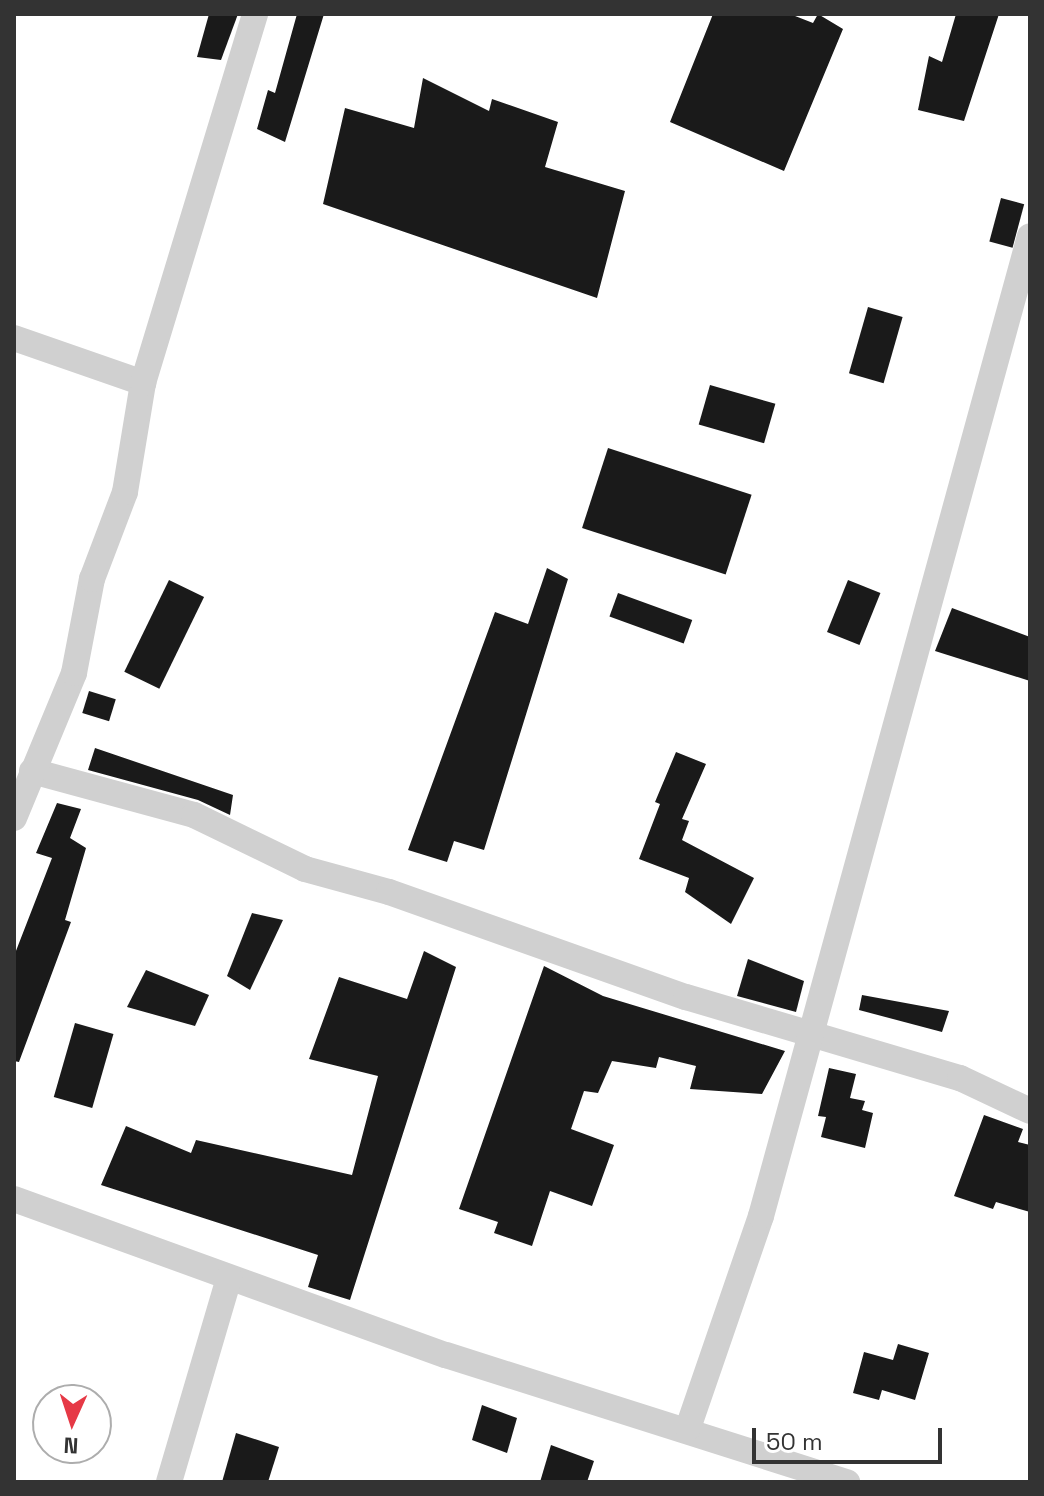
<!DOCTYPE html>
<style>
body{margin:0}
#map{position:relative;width:1044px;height:1496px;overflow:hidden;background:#fff;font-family:"Space Grotesk",sans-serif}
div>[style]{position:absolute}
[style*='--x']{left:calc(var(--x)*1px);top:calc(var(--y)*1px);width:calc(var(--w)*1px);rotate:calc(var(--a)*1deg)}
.building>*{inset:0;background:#1a1a1a;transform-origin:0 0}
.street>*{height:26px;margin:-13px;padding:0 13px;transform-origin:13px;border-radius:13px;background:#d0d0d0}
span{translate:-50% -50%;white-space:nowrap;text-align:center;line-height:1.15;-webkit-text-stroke:8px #fff;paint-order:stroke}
.frame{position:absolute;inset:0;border:16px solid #333;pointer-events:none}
.north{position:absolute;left:32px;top:1384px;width:80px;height:80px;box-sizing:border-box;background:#fff;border:2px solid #adadad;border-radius:50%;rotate:183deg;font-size:22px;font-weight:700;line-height:32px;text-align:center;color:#333}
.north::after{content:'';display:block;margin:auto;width:28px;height:36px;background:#e63946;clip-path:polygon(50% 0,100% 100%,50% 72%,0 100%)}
.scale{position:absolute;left:752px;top:1428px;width:190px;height:36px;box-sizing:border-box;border:4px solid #333;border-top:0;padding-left:10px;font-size:24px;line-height:28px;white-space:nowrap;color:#333;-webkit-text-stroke:6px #fff;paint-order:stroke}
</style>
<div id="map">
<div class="building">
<div style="clip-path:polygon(209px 14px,238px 14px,221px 60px,197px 57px)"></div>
<div style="clip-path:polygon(297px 14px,324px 14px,285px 142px,257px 129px,268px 90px,275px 93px)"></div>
<div style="clip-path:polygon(713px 14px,790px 14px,813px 23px,818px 14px,843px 29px,784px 171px,670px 122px)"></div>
<div style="clip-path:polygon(956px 14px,999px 14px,964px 121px,918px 110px,929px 56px,942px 62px)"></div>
<div style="clip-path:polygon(423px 78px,489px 111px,492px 99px,558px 122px,545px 167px,625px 191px,597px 298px,323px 204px,345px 108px,414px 128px)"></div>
<div style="left:1001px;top:198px;width:24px;height:45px;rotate:15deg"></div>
<div style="left:868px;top:307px;width:36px;height:69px;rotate:16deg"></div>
<div style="left:710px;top:385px;width:68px;height:41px;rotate:16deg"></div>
<div style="left:608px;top:448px;width:151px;height:84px;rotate:18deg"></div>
<div style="clip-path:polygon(547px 568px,568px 579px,484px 850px,454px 841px,447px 862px,408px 850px,495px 612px,528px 624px)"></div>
<div style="left:169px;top:580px;width:39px;height:102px;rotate:26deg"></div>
<div style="left:848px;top:580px;width:35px;height:56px;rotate:22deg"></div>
<div style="left:618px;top:593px;width:79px;height:25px;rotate:20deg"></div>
<div style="clip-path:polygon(952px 608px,1030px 637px,1030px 681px,935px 651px)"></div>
<div style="left:89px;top:691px;width:28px;height:23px;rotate:17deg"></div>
<div style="clip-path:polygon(95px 748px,233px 795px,230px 815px,198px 800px,88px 770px)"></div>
<div style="clip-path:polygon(676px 752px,706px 764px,682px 819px,689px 821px,682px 840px,754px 878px,731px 924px,685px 892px,689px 878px,639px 859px,660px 804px,655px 802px)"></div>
<div style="clip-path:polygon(57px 803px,81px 809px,70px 838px,86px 848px,65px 920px,71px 922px,19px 1062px,14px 1061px,14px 956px,52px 858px,36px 853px)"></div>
<div style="clip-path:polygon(252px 913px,283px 920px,250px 990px,227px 976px)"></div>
<div style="clip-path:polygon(424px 951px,456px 967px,350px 1300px,308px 1287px,318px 1255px,101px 1185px,126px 1126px,191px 1153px,196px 1140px,352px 1175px,378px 1076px,309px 1059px,339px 977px,407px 999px)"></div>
<div style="clip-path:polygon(748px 959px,804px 981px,796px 1012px,737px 996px)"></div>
<div style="clip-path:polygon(544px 966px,603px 996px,785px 1051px,762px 1094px,690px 1089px,696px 1066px,659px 1057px,656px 1068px,612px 1061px,598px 1093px,584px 1091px,571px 1129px,614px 1145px,592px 1206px,550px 1191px,532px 1246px,494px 1233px,498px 1222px,459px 1209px)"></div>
<div style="clip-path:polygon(146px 970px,209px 995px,195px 1026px,127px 1007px)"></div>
<div style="clip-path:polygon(862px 995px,949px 1011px,942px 1032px,859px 1010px)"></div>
<div style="left:75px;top:1023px;width:40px;height:77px;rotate:16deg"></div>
<div style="clip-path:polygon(829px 1068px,856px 1074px,850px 1098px,865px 1101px,862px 1110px,873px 1113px,865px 1148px,821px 1137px,826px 1117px,818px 1116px)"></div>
<div style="clip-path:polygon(984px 1115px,1023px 1129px,1018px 1142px,1030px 1145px,1030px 1212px,996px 1202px,993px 1209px,954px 1196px)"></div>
<div style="clip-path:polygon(898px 1344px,929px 1353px,915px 1400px,882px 1390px,879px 1400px,853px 1393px,864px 1352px,893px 1360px)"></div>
<div style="clip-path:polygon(482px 1405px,517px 1418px,507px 1453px,472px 1440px)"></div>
<div style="clip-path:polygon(236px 1433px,279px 1447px,268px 1482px,222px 1482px)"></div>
<div style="clip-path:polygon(551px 1445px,594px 1461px,587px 1482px,540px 1482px)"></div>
</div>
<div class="street">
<div style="--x:14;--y:338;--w:137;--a:19.2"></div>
<div style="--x:32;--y:771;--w:168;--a:15.2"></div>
<div style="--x:194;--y:815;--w:123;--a:25.9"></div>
<div style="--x:305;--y:869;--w:87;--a:15.3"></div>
<div style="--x:389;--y:892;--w:315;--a:19.5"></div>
<div style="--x:686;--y:997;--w:286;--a:16.5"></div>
<div style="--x:960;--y:1078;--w:77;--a:25.2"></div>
<div style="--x:14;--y:818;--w:157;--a:-67.5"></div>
<div style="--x:74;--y:673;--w:96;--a:-79.2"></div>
<div style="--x:92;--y:579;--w:93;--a:-69.2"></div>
<div style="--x:125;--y:492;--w:110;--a:-80.6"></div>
<div style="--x:143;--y:383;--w:386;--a:-73.1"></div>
<div style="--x:14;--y:1199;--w:459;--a:19.9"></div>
<div style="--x:446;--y:1355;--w:421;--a:17.6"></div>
<div style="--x:688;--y:1428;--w:224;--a:-71"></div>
<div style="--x:761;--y:1216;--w:1016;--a:-74.65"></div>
<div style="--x:169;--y:1482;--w:213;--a:-73.6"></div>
</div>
<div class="frame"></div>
<div class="north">N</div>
<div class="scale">50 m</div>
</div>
